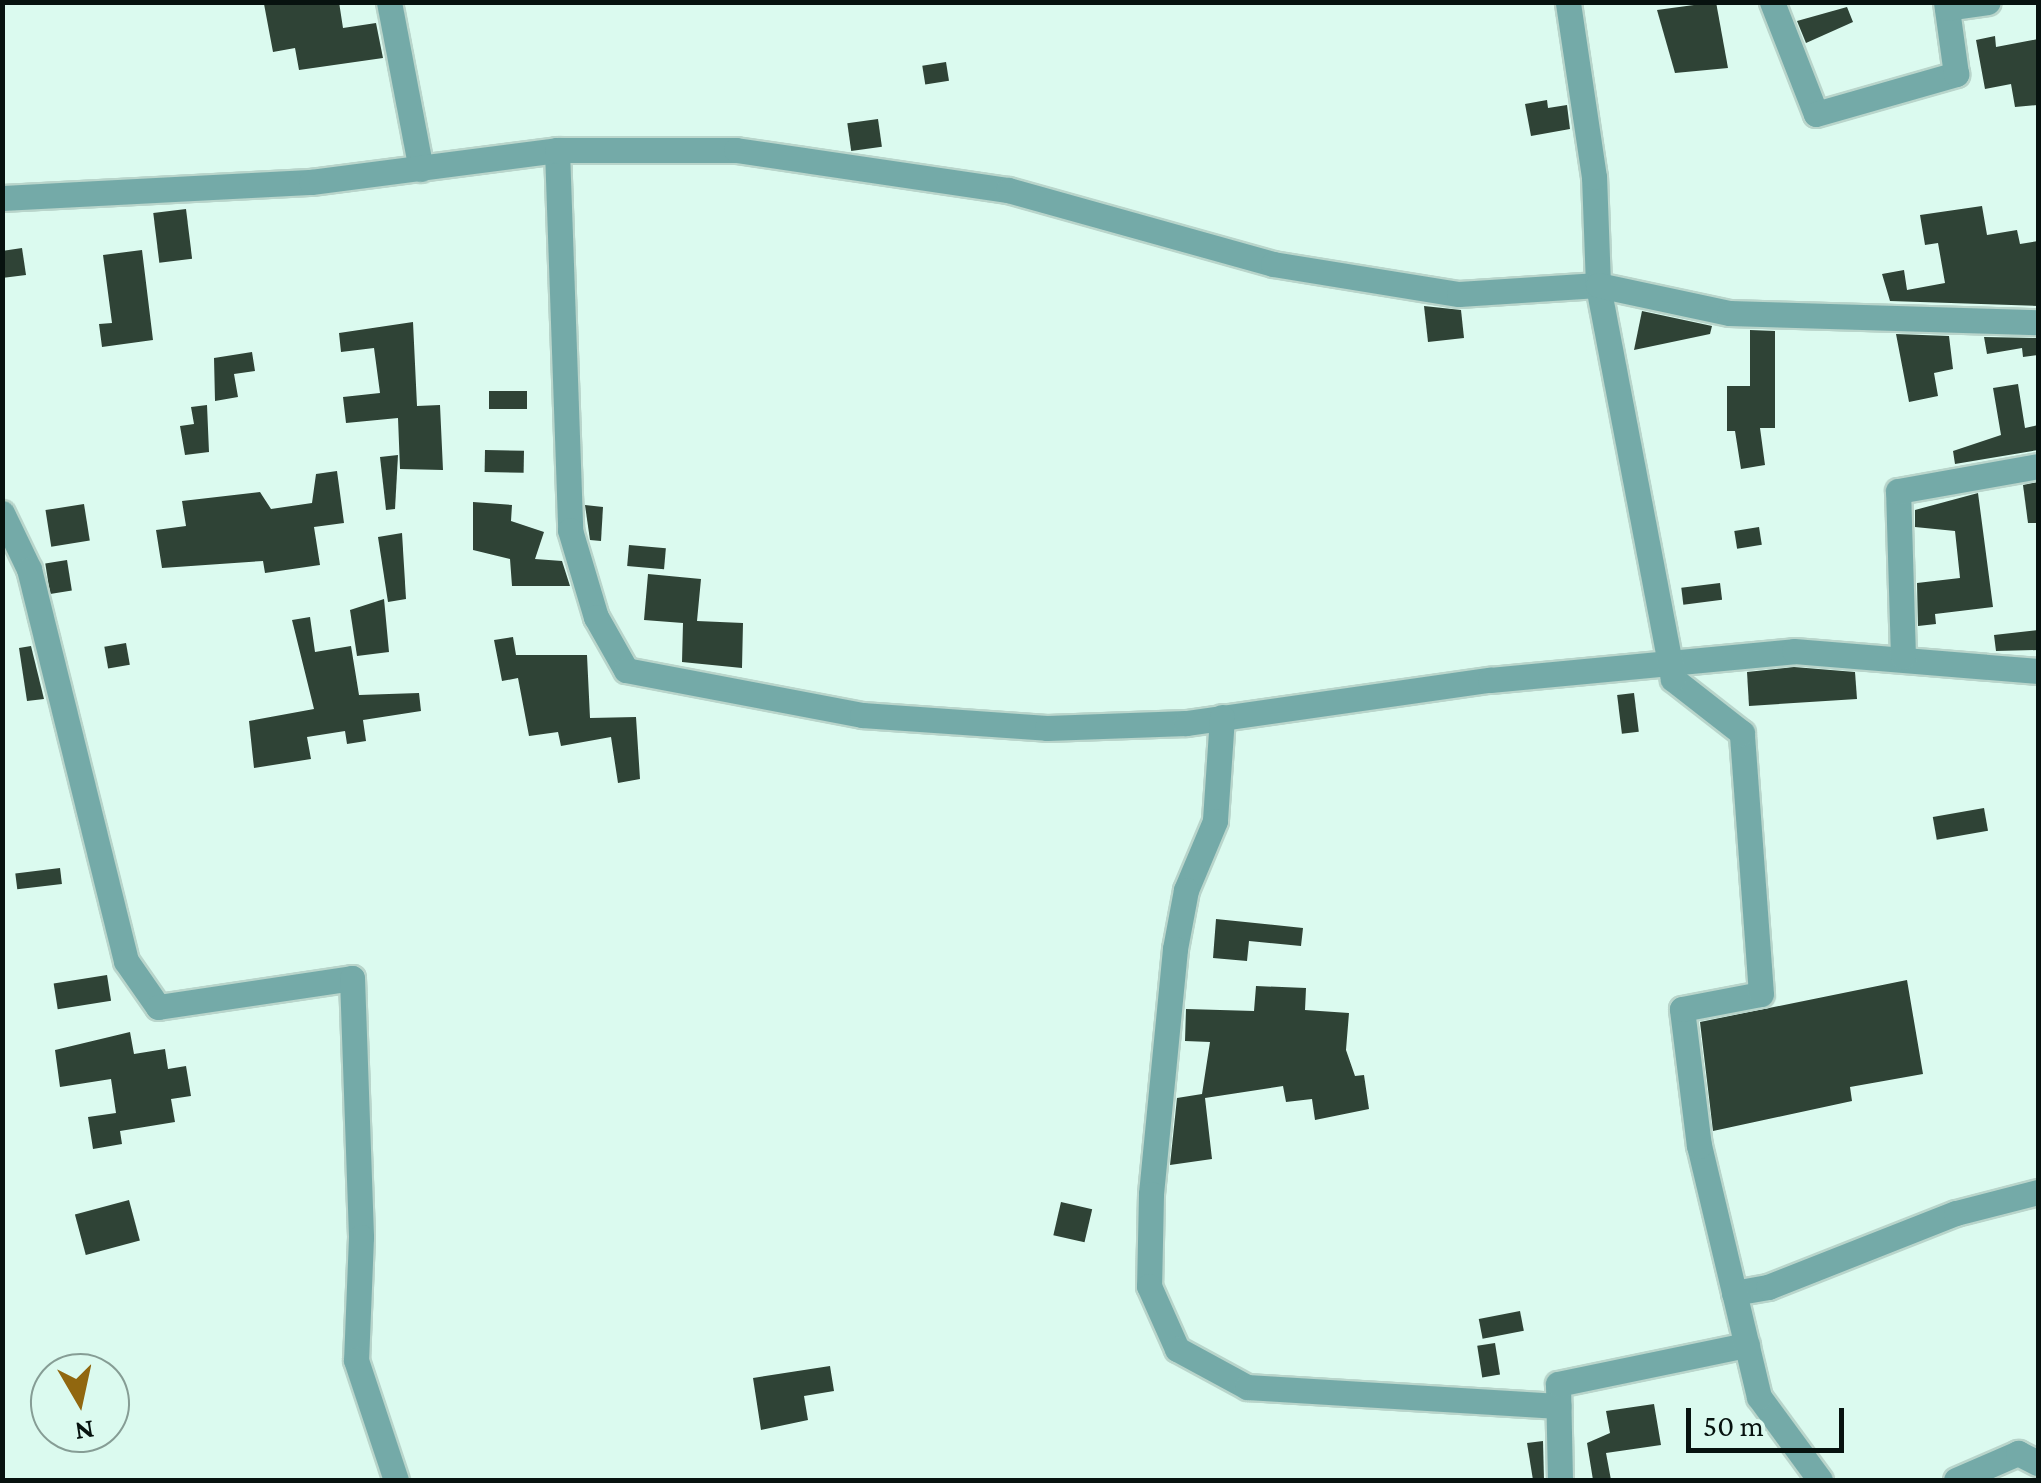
<!DOCTYPE html>
<style>
body{margin:0}
#map{position:relative;width:2041px;height:1483px;overflow:hidden;background:#dbfaef;font-family:"Crimson Pro",serif}
div>[style]{position:absolute}
[style*='--x']{left:calc(var(--x)*1px);top:calc(var(--y)*1px);width:calc(var(--w)*1px);rotate:calc(var(--a)*1deg)}
.building>*{inset:0;background:#2f4336;transform-origin:0 0}
.roads{filter:drop-shadow(2px 0 #b9d5cb) drop-shadow(-2px 0 #b9d5cb) drop-shadow(0 2px #b9d5cb) drop-shadow(0 -2px #b9d5cb)}
.minor>*{height:25px;margin:-12.5px;padding:0 12.5px;transform-origin:12.5px;border-radius:12.5px;background:#74aaa8}
span{translate:-50% -50%;white-space:nowrap;text-align:center;line-height:1.15;-webkit-text-stroke:10px #dbfaef;paint-order:stroke}
.frame{position:absolute;inset:0;border:5px solid #07120f;pointer-events:none}
.north{position:absolute;left:30px;top:1353px;width:100px;height:100px;box-sizing:border-box;background:#dbfaef;border:2px solid #869d95;border-radius:50%;rotate:171deg;font-size:28px;font-weight:700;line-height:40px;text-align:center;color:#07120f}
.north::after{content:'';display:block;margin:auto;width:35px;height:45px;background:#91670f;clip-path:polygon(50% 0,100% 100%,50% 72%,0 100%)}
.scale{position:absolute;left:1686px;top:1408px;width:158px;height:45px;box-sizing:border-box;border:5px solid #07120f;border-top:0;padding-left:12px;font-size:30px;line-height:35px;white-space:nowrap;color:#07120f;-webkit-text-stroke:8px #dbfaef;paint-order:stroke}
</style>
<div id="map">
<div class="building">
<div style="clip-path:polygon(339px 2px,343px 28px,376px 23px,383px 58px,299px 70px,295px 48px,273px 52px,264px 4px)"></div>
<div style="clip-path:polygon(1716px 2px,1728px 68px,1675px 73px,1657px 10px)"></div>
<div style="clip-path:polygon(1847px 7px,1853px 22px,1806px 43px,1797px 21px)"></div>
<div style="clip-path:polygon(1995px 36px,1996px 47px,2038px 39px,2038px 105px,2015px 107px,2011px 84px,1985px 89px,1976px 40px)"></div>
<div style="left:946px;top:62px;width:19px;height:24px;rotate:81deg"></div>
<div style="clip-path:polygon(1547px 100px,1548px 108px,1567px 105px,1570px 129px,1531px 136px,1525px 104px)"></div>
<div style="left:878px;top:119px;width:28px;height:31px;rotate:82deg"></div>
<div style="clip-path:polygon(1982px 206px,1987px 235px,2017px 230px,2020px 244px,2038px 241px,2038px 306px,1890px 301px,1882px 274px,1904px 270px,1907px 290px,1945px 283px,1938px 243px,1925px 245px,1920px 215px)"></div>
<div style="left:186px;top:209px;width:50px;height:33px;rotate:83deg"></div>
<div style="clip-path:polygon(22px 248px,26px 275px,2px 278px,2px 251px)"></div>
<div style="clip-path:polygon(142px 250px,153px 340px,102px 347px,99px 324px,112px 323px,103px 255px)"></div>
<div style="clip-path:polygon(1424px 306px,1461px 310px,1464px 338px,1428px 342px)"></div>
<div style="clip-path:polygon(1642px 311px,1712px 326px,1710px 334px,1634px 350px)"></div>
<div style="clip-path:polygon(413px 322px,417px 406px,440px 405px,443px 470px,400px 469px,398px 418px,346px 423px,343px 397px,380px 393px,374px 348px,341px 352px,339px 333px)"></div>
<div style="clip-path:polygon(1750px 330px,1775px 331px,1775px 428px,1760px 428px,1765px 465px,1741px 469px,1735px 431px,1727px 431px,1727px 386px,1750px 386px)"></div>
<div style="clip-path:polygon(1896px 334px,1949px 336px,1953px 369px,1934px 373px,1938px 396px,1909px 402px)"></div>
<div style="clip-path:polygon(1984px 337px,2038px 338px,2038px 355px,2023px 357px,2022px 348px,1987px 354px)"></div>
<div style="clip-path:polygon(252px 352px,255px 371px,234px 374px,238px 397px,215px 401px,214px 358px)"></div>
<div style="clip-path:polygon(2018px 384px,2025px 428px,2038px 425px,2038px 450px,1955px 464px,1953px 451px,2001px 435px,1993px 388px)"></div>
<div style="left:489px;top:391px;width:38px;height:18px"></div>
<div style="clip-path:polygon(207px 405px,209px 452px,185px 455px,180px 426px,194px 424px,191px 407px)"></div>
<div style="left:485px;top:450px;width:39px;height:22px;rotate:1deg"></div>
<div style="clip-path:polygon(398px 455px,395px 509px,386px 510px,380px 457px)"></div>
<div style="clip-path:polygon(337px 471px,344px 523px,314px 527px,320px 565px,265px 573px,263px 561px,162px 568px,156px 530px,186px 526px,182px 501px,260px 492px,271px 509px,312px 503px,316px 474px)"></div>
<div style="clip-path:polygon(2038px 482px,2038px 523px,2028px 523px,2023px 485px)"></div>
<div style="clip-path:polygon(1978px 493px,1993px 607px,1935px 614px,1936px 624px,1918px 626px,1917px 583px,1960px 578px,1955px 531px,1915px 527px,1915px 510px)"></div>
<div style="clip-path:polygon(473px 502px,512px 505px,511px 521px,544px 532px,535px 559px,562px 561px,570px 586px,512px 586px,510px 559px,473px 550px)"></div>
<div style="left:84px;top:504px;width:37px;height:39px;rotate:81deg"></div>
<div style="clip-path:polygon(585px 505px,603px 507px,601px 541px,590px 540px)"></div>
<div style="left:1759px;top:527px;width:18px;height:25px;rotate:81deg"></div>
<div style="clip-path:polygon(402px 533px,406px 599px,388px 602px,378px 537px)"></div>
<div style="left:629px;top:545px;width:37px;height:21px;rotate:5deg"></div>
<div style="left:67px;top:560px;width:31px;height:22px;rotate:81deg"></div>
<div style="clip-path:polygon(648px 574px,701px 579px,697px 621px,743px 623px,742px 668px,682px 662px,683px 623px,644px 620px)"></div>
<div style="left:1720px;top:583px;width:17px;height:39px;rotate:83deg"></div>
<div style="clip-path:polygon(384px 599px,389px 652px,357px 656px,350px 610px)"></div>
<div style="clip-path:polygon(310px 617px,315px 652px,351px 646px,359px 695px,419px 693px,421px 711px,363px 720px,366px 741px,347px 744px,345px 731px,307px 737px,311px 759px,254px 768px,249px 721px,314px 709px,292px 620px)"></div>
<div style="clip-path:polygon(2038px 630px,2038px 650px,1996px 651px,1994px 635px)"></div>
<div style="clip-path:polygon(513px 637px,516px 655px,587px 655px,590px 718px,636px 717px,640px 779px,618px 783px,611px 737px,561px 746px,558px 732px,529px 736px,518px 678px,502px 681px,494px 640px)"></div>
<div style="left:126px;top:643px;width:22px;height:22px;rotate:80deg"></div>
<div style="clip-path:polygon(31px 646px,44px 699px,27px 701px,19px 648px)"></div>
<div style="clip-path:polygon(1794px 667px,1855px 672px,1857px 699px,1749px 706px,1747px 672px)"></div>
<div style="left:1634px;top:693px;width:39px;height:17px;rotate:83deg"></div>
<div style="left:1984px;top:808px;width:23px;height:52px;rotate:80deg"></div>
<div style="left:60px;top:868px;width:16px;height:45px;rotate:83deg"></div>
<div style="clip-path:polygon(1216px 919px,1303px 928px,1301px 946px,1249px 941px,1247px 961px,1213px 958px)"></div>
<div style="left:107px;top:975px;width:26px;height:54px;rotate:81deg"></div>
<div style="clip-path:polygon(1907px 980px,1923px 1074px,1850px 1087px,1852px 1101px,1713px 1131px,1700px 1022px)"></div>
<div style="clip-path:polygon(1256px 986px,1306px 988px,1305px 1010px,1349px 1013px,1346px 1050px,1355px 1076px,1364px 1075px,1369px 1109px,1315px 1120px,1312px 1099px,1286px 1102px,1283px 1086px,1205px 1098px,1212px 1159px,1170px 1165px,1177px 1098px,1202px 1094px,1210px 1042px,1185px 1041px,1186px 1009px,1254px 1011px)"></div>
<div style="clip-path:polygon(130px 1032px,134px 1054px,165px 1049px,168px 1069px,186px 1066px,191px 1096px,171px 1099px,175px 1122px,120px 1131px,122px 1144px,93px 1149px,88px 1117px,116px 1113px,111px 1079px,60px 1087px,55px 1050px)"></div>
<div style="left:129px;top:1200px;width:42px;height:56px;rotate:75deg"></div>
<div style="left:1061px;top:1202px;width:32px;height:34px;rotate:13deg"></div>
<div style="left:1520px;top:1311px;width:20px;height:42px;rotate:79deg"></div>
<div style="left:1495px;top:1343px;width:32px;height:18px;rotate:81deg"></div>
<div style="clip-path:polygon(830px 1366px,834px 1391px,804px 1396px,808px 1420px,761px 1430px,753px 1378px)"></div>
<div style="clip-path:polygon(1654px 1404px,1661px 1445px,1606px 1453px,1611px 1480px,1593px 1480px,1587px 1443px,1610px 1433px,1606px 1411px)"></div>
<div style="clip-path:polygon(1543px 1441px,1544px 1480px,1533px 1480px,1527px 1443px)"></div>
</div>
<div class="roads">
<div class="minor">
<div style="--x:389;--y:2;--w:170;--a:79.2"></div>
<div style="--x:1772;--y:2;--w:120;--a:68.6"></div>
<div style="--x:1816;--y:114;--w:146;--a:-15.9"></div>
<div style="--x:1956;--y:74;--w:73;--a:-97.9"></div>
<div style="--x:1947;--y:8;--w:41;--a:-8.3"></div>
<div style="--x:557;--y:150;--w:380;--a:88"></div>
<div style="--x:570;--y:530;--w:91;--a:73.4"></div>
<div style="--x:596;--y:617;--w:61;--a:60.5"></div>
<div style="--x:626;--y:670;--w:240;--a:10.8"></div>
<div style="--x:862;--y:715;--w:185;--a:4"></div>
<div style="--x:1047;--y:728;--w:139;--a:-2.1"></div>
<div style="--x:1186;--y:723;--w:307;--a:-8.1"></div>
<div style="--x:1490;--y:680;--w:305;--a:-5.4"></div>
<div style="--x:1794;--y:651;--w:245;--a:4.7"></div>
<div style="--x:2;--y:198;--w:309;--a:-3"></div>
<div style="--x:311;--y:182;--w:248;--a:-7.4"></div>
<div style="--x:557;--y:150;--w:179;--a:0"></div>
<div style="--x:736;--y:150;--w:275;--a:8.4"></div>
<div style="--x:1008;--y:190;--w:275;--a:15.6"></div>
<div style="--x:1273;--y:264;--w:188;--a:9.2"></div>
<div style="--x:1459;--y:294;--w:139;--a:-3.7"></div>
<div style="--x:1598;--y:285;--w:108;--a:-92.1"></div>
<div style="--x:1594;--y:177;--w:177;--a:-98.5"></div>
<div style="--x:2;--y:513;--w:62;--a:64.3"></div>
<div style="--x:29;--y:569;--w:404;--a:76.1"></div>
<div style="--x:126;--y:961;--w:56;--a:55.2"></div>
<div style="--x:158;--y:1007;--w:196;--a:-8.5"></div>
<div style="--x:352;--y:978;--w:259;--a:88"></div>
<div style="--x:361;--y:1237;--w:123;--a:92.3"></div>
<div style="--x:356;--y:1360;--w:126;--a:71.6"></div>
<div style="--x:1903;--y:657;--w:166;--a:-91.7"></div>
<div style="--x:1898;--y:491;--w:142;--a:-10.1"></div>
<div style="--x:1222;--y:717;--w:104;--a:93.9"></div>
<div style="--x:1215;--y:821;--w:75;--a:112.8"></div>
<div style="--x:1186;--y:890;--w:60;--a:100.6"></div>
<div style="--x:1175;--y:949;--w:246;--a:95.6"></div>
<div style="--x:1151;--y:1194;--w:92;--a:91.2"></div>
<div style="--x:1149;--y:1286;--w:69;--a:66"></div>
<div style="--x:1177;--y:1349;--w:80;--a:28.5"></div>
<div style="--x:1247;--y:1387;--w:312;--a:3.5"></div>
<div style="--x:1734;--y:1293;--w:35;--a:-10"></div>
<div style="--x:1768;--y:1287;--w:202;--a:-21.5"></div>
<div style="--x:1956;--y:1213;--w:85;--a:-14.4"></div>
<div style="--x:1560;--y:1480;--w:96;--a:-91.2"></div>
<div style="--x:1558;--y:1384;--w:193;--a:-11.7"></div>
<div style="--x:1820;--y:1480;--w:103;--a:-126.3"></div>
<div style="--x:1759;--y:1397;--w:258;--a:-103.4"></div>
<div style="--x:1699;--y:1146;--w:138;--a:-97.1"></div>
<div style="--x:1682;--y:1009;--w:80;--a:-10.8"></div>
<div style="--x:1761;--y:994;--w:262;--a:-94.2"></div>
<div style="--x:1742;--y:733;--w:88;--a:-142"></div>
<div style="--x:1673;--y:679;--w:401;--a:-100.8"></div>
<div style="--x:1598;--y:285;--w:134;--a:12.1"></div>
<div style="--x:1729;--y:313;--w:309;--a:1.7"></div>
<div style="--x:1956;--y:1480;--w:68;--a:-23.5"></div>
<div style="--x:2018;--y:1453;--w:22;--a:27"></div>
</div>
</div>
<div class="frame"></div>
<div class="north">N</div>
<div class="scale">50 m</div>
</div>
